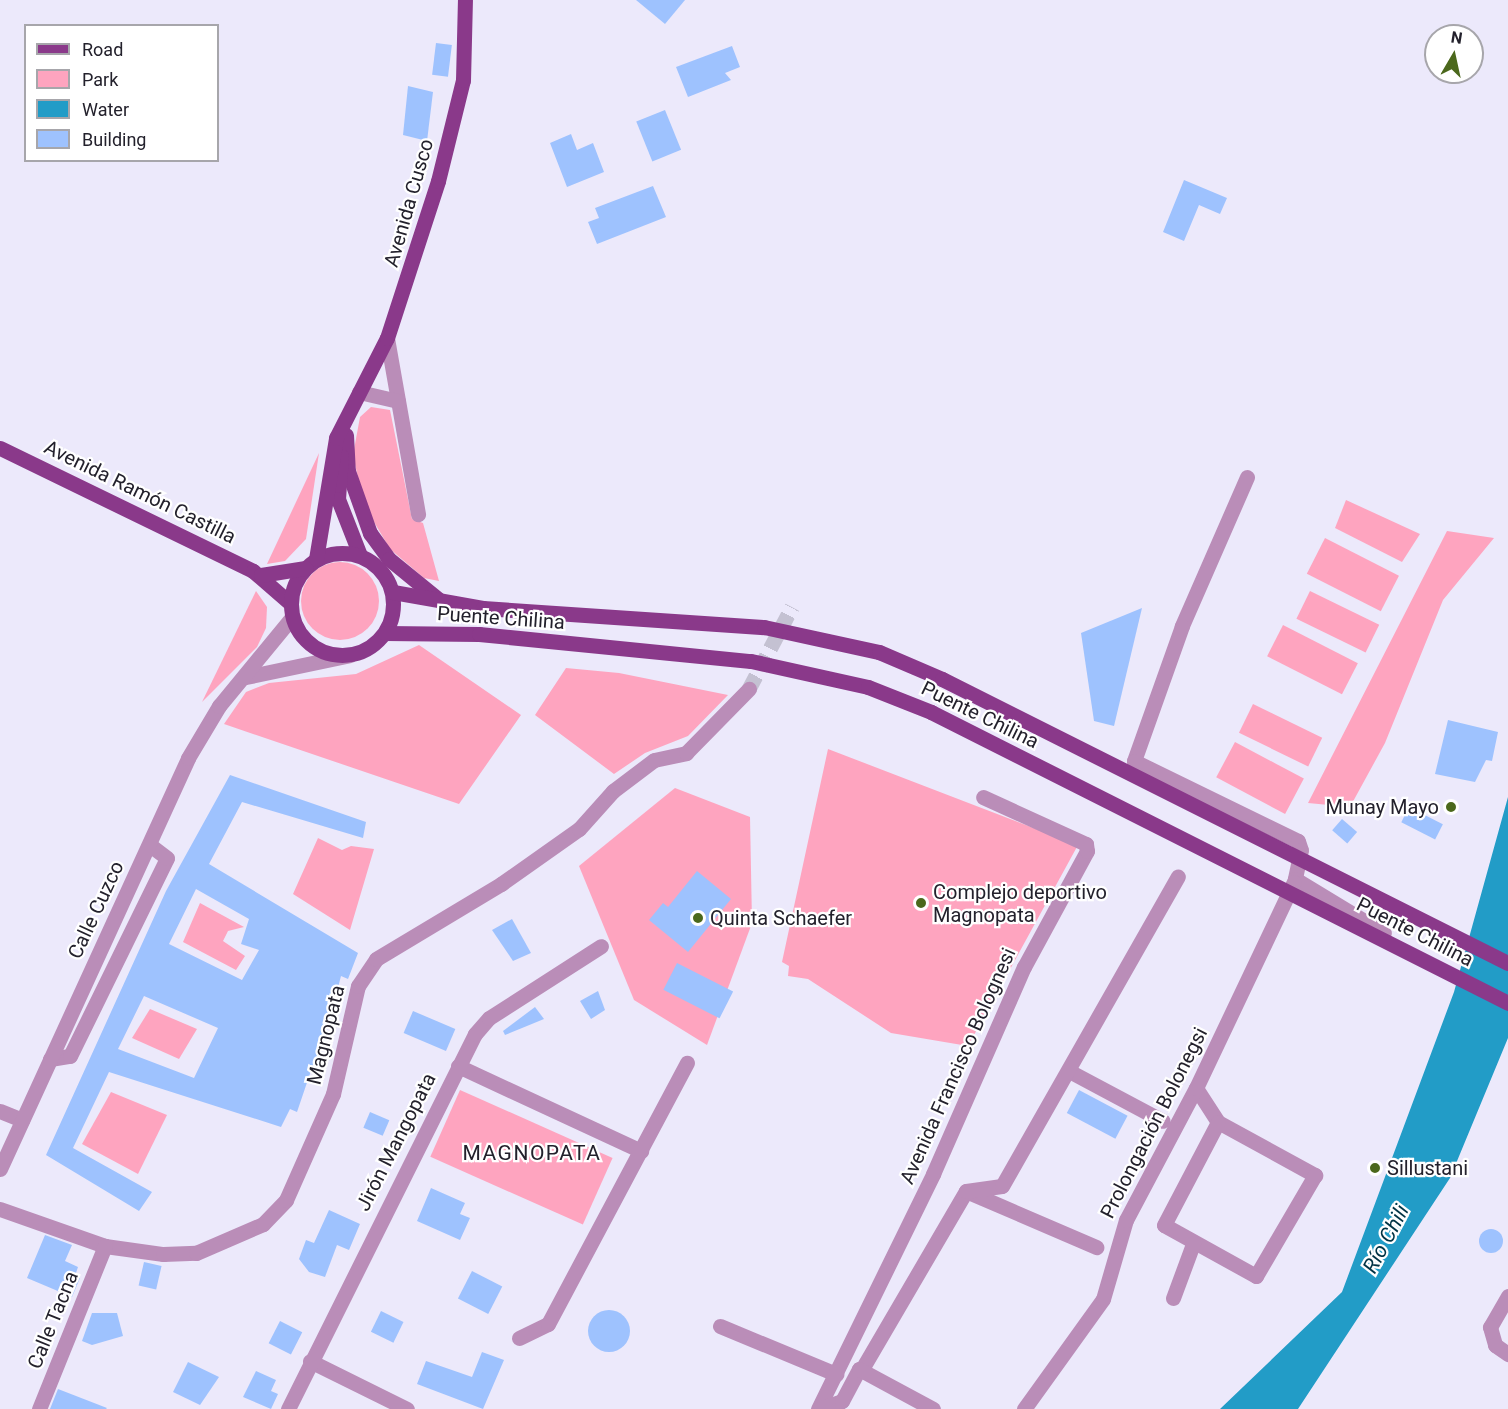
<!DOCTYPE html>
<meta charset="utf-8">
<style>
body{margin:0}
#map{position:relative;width:1508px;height:1409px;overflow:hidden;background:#ece9fb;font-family:Roboto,sans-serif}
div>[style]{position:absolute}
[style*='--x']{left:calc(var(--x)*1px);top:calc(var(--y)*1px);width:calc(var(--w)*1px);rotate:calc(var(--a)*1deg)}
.green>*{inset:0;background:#fea4bf;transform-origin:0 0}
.round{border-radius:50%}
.water>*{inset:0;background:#229cc7}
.building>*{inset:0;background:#9ec2fe;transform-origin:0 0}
.minor-tunnel>*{height:15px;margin-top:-7.5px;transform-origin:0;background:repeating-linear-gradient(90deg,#c4c1d2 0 15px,transparent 0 23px)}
.minor>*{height:15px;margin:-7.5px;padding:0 7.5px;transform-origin:7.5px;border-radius:7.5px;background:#ba8db8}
.major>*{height:15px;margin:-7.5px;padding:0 7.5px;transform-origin:7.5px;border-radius:7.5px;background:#8a398a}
.major>.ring{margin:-7.5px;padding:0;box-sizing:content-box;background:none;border:15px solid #8a398a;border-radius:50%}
.major-bridge>*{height:15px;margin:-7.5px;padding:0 7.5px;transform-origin:7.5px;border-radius:7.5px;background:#8a398a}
.dots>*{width:16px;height:16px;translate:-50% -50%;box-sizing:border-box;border:3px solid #fff;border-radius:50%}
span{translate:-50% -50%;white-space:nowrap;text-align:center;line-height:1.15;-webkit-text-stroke:4.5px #fff;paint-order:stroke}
.street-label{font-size:20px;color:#23212c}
.poi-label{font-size:20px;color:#23212c}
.right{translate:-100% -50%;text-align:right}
.left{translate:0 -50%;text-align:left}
.neighbourhood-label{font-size:21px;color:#23212c;letter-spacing:1.5px}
.water-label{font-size:21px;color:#003345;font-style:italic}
.legend{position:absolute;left:24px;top:24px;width:195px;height:138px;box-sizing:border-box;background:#fff;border:2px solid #a7a6ab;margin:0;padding:8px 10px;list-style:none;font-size:18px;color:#23212c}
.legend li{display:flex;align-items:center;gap:12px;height:30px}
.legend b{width:30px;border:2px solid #a7a6ab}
.north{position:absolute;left:1424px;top:24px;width:60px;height:60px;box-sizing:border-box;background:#fff;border:2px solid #a7a6ab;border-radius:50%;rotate:9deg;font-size:16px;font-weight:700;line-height:24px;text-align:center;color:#23212c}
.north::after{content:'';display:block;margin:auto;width:21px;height:27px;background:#4b681c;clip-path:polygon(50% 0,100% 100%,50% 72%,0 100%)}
</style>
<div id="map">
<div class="green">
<div style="clip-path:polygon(371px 407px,390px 410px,412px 519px,423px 523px,439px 581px,424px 578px,390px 549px,364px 505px,353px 455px,360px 417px)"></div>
<div style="clip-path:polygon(319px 453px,306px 539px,285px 561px,267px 564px)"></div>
<div style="clip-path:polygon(1346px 500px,1420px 534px,1402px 562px,1335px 528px)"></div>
<div style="clip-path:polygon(1447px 531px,1494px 538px,1443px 600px,1385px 743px,1350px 807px,1308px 803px)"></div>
<div style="left:1325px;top:538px;width:83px;height:40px;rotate:27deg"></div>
<div class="round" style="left:301px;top:562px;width:78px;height:78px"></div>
<div style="clip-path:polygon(256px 591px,267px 607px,266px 628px,257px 647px,202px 702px)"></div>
<div style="left:1310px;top:591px;width:77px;height:31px;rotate:26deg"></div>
<div style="left:1283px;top:625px;width:84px;height:35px;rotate:27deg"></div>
<div style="clip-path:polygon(419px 645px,521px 715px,459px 804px,224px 724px,246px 692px,269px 683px,356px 674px)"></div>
<div style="clip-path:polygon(566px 668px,619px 673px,728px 695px,688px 736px,645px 753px,614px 774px,535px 715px)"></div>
<div style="left:1253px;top:704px;width:77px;height:32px;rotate:26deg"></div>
<div style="left:1235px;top:742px;width:78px;height:40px;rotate:28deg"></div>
<div style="clip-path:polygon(828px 749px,1078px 845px,968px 1046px,891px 1033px,808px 979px,788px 976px,789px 966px,782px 962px)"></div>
<div style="clip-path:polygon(675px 788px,750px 817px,752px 923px,707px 1045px,634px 1000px,579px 866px)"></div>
<div style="clip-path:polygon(318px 838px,342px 850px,351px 846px,374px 849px,350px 930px,293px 894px)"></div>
<div style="clip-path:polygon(200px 903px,244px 927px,228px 931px,223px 941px,245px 956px,236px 970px,183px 942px)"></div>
<div style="clip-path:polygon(150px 1009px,197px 1029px,179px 1059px,132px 1038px)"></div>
<div style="left:460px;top:1090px;width:167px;height:73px;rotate:24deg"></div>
<div style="clip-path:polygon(111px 1092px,167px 1115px,138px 1174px,82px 1144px)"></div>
</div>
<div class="water">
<div style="clip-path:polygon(1508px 797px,1508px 1038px,1450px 1178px,1298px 1409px,1220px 1409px,1342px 1292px,1454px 992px)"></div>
</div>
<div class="building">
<div style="clip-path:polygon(636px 0,685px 0,665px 24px)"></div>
<div style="left:436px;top:43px;width:16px;height:32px;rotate:7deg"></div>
<div style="clip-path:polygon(732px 46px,740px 67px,725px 73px,731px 80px,688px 97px,676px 67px)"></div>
<div style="clip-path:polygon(408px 86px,433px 92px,427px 141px,403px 135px)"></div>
<div style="left:665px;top:110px;width:43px;height:31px;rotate:68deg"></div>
<div style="clip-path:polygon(571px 134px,577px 150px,593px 143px,604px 172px,567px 187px,550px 143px)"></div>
<div style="clip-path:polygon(1184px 180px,1227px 198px,1220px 214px,1199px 205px,1184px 241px,1163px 232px)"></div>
<div style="clip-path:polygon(653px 186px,666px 217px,597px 244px,588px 222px,599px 218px,595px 208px)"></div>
<div style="clip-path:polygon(1142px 608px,1114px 726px,1094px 721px,1081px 633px)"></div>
<div style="clip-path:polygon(1448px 720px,1498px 732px,1492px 761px,1486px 760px,1475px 782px,1435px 774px)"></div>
<div style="clip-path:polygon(evenodd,230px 775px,366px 822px,363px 838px,242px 802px,209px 864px,358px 953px,348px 979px,341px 976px,319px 1061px,315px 1059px,297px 1112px,290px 1109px,281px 1127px,109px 1072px,73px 1148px,152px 1192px,139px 1211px,46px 1155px,166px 891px,230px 775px,196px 889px,249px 919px,241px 944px,259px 950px,242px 980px,169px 944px,196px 889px,230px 775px,144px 996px,218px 1028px,194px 1078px,118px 1049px,144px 996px)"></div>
<div style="left:1409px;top:807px;width:38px;height:17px;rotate:27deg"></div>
<div style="left:1342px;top:819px;width:20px;height:15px;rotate:41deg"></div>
<div style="clip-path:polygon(697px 871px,731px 899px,688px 952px,649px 920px,663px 903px,668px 907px)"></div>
<div style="clip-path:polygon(512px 919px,531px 953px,513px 961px,492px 930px)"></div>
<div style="left:677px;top:963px;width:63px;height:30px;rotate:27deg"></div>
<div style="clip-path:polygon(598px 991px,605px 1010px,591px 1019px,580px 1001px)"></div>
<div style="clip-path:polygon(535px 1007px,544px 1019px,505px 1035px,503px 1031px)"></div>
<div style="left:413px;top:1011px;width:46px;height:24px;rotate:23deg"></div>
<div style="left:1079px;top:1090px;width:55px;height:26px;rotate:28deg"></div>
<div style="left:370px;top:1112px;width:21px;height:17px;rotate:23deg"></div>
<div style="clip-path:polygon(431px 1188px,465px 1203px,460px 1214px,470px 1218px,460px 1240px,417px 1221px)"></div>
<div style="clip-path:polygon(329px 1210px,360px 1224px,349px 1250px,337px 1245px,325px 1277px,309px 1272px,299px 1259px,306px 1240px,314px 1243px)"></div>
<div class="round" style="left:1479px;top:1229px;width:24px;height:24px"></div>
<div style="clip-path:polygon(45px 1235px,72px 1245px,65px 1261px,78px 1267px,75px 1276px,80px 1278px,72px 1297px,27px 1278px)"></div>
<div style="left:144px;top:1262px;width:18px;height:24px;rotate:13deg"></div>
<div style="left:472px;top:1271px;width:34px;height:31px;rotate:27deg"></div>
<div class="round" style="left:588px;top:1310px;width:42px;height:42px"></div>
<div style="left:381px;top:1311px;width:25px;height:23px;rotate:26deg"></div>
<div style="clip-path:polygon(92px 1313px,117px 1313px,123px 1336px,92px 1345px,82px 1341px)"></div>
<div style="left:280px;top:1321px;width:25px;height:25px;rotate:27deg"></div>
<div style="clip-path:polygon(482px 1352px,504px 1360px,483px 1409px,417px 1384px,426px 1361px,472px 1377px)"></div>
<div style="clip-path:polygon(188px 1362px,219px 1377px,200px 1405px,173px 1392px)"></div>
<div style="clip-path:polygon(256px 1371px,276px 1380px,271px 1391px,278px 1394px,271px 1409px,243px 1397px)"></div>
<div style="clip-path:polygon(58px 1389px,107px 1408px,106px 1409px,50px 1409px)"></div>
</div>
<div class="minor-tunnel">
<div style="--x:749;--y:689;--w:93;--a:-62.3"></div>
</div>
<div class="minor">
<div style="--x:387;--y:338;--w:179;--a:80"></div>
<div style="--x:359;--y:392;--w:40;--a:13"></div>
<div style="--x:1247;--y:477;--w:163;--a:113.6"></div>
<div style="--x:1182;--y:626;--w:143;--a:109.6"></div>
<div style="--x:1134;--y:761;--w:182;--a:26"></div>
<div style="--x:1298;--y:841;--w:9;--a:72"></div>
<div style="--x:1301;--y:850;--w:30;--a:102"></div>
<div style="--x:1295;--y:879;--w:104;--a:31.2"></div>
<div style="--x:246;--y:677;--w:106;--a:-11.9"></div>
<div style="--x:50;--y:1059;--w:20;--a:-9"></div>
<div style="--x:70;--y:1056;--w:220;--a:-63.9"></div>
<div style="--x:167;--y:858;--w:21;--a:-143"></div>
<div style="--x:458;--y:1066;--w:202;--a:24.9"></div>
<div style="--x:1069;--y:1071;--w:106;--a:28"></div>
<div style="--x:1196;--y:1088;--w:40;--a:57.1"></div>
<div style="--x:1218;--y:1122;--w:111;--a:28.7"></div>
<div style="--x:1315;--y:1175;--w:117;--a:120.3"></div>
<div style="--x:1256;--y:1276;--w:105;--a:-151"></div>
<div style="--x:1164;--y:1225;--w:116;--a:-62.3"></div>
<div style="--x:0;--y:1111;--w:24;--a:22"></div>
<div style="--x:0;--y:1169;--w:452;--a:-65.4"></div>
<div style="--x:188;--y:758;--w:61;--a:-59.2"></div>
<div style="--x:219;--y:706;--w:115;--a:-50.6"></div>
<div style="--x:966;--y:1191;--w:142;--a:23.3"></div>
<div style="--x:0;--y:1209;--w:111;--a:19.4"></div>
<div style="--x:105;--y:1246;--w:59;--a:7.9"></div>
<div style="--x:163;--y:1254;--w:33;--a:-2"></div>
<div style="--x:196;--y:1253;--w:73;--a:-23.4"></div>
<div style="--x:263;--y:1224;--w:33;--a:-46"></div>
<div style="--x:286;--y:1200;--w:116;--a:-66.1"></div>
<div style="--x:333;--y:1094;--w:111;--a:-77"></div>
<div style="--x:358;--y:986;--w:32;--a:-56"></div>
<div style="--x:376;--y:959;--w:146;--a:-31"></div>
<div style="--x:501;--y:884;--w:95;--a:-35.2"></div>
<div style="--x:579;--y:829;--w:51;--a:-48.2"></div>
<div style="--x:613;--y:791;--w:51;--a:-37.1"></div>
<div style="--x:654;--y:760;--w:33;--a:-12"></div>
<div style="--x:686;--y:753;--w:90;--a:-45.5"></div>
<div style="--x:1508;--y:1296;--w:36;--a:120"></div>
<div style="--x:1490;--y:1327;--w:19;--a:74"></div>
<div style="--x:1495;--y:1345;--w:16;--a:35"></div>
<div style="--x:1173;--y:1298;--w:58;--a:-69.7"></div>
<div style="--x:720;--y:1326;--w:126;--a:22.5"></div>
<div style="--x:519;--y:1338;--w:32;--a:-26"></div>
<div style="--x:548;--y:1324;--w:296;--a:-62"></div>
<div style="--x:310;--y:1361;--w:108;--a:26.3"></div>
<div style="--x:862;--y:1369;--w:206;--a:-59.7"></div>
<div style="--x:966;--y:1191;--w:36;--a:-8"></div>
<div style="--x:1002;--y:1186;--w:356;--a:-60.4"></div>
<div style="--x:39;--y:1409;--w:176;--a:-68"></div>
<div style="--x:288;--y:1409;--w:419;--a:-63.5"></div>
<div style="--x:475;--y:1034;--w:21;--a:-49"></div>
<div style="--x:489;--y:1018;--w:133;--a:-32.7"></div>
<div style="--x:818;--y:1409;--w:262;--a:-63.9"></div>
<div style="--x:933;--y:1174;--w:226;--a:-66.3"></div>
<div style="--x:1024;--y:967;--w:132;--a:-61.5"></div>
<div style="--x:1087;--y:851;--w:7;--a:-98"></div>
<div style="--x:1086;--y:844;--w:113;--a:-155.5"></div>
<div style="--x:819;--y:1409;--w:24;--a:-19"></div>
<div style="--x:842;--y:1401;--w:36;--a:-62"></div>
<div style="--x:859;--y:1369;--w:84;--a:28.4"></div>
<div style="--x:1024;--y:1409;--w:135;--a:-54.3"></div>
<div style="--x:1103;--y:1299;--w:82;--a:-73.8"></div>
<div style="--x:1126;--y:1220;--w:149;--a:-62.1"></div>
<div style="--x:1196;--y:1088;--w:228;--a:-64.6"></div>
</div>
<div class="major">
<div style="--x:346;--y:435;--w:36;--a:87"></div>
<div style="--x:348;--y:471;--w:66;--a:70.5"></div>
<div style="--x:370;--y:533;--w:32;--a:54"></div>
<div style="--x:389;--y:559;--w:63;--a:39.2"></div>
<div style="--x:0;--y:448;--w:281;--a:25.9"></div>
<div style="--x:253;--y:571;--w:49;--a:40.9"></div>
<div style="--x:341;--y:456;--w:43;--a:94"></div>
<div style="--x:338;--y:499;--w:60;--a:68.6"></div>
<div class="ring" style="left:291px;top:553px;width:87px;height:87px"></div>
<div style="--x:316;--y:559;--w:123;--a:-80.6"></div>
<div style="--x:336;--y:438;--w:112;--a:-63"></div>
<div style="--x:387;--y:338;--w:165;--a:-72"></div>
<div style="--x:438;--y:181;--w:104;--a:-76.1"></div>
<div style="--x:463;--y:80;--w:80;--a:-88.6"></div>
<div style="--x:261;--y:575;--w:45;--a:-9"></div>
<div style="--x:393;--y:592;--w:91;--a:10.1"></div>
<div style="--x:483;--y:608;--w:282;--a:3.9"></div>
<div style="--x:385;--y:633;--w:94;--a:0.6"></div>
<div style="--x:479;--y:634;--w:273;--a:5.7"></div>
</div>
<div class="major-bridge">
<div style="--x:764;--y:627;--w:118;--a:12.3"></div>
<div style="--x:879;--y:652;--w:69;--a:23.2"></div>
<div style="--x:942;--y:679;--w:633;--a:26.65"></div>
<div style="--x:751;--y:661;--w:120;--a:12.5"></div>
<div style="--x:868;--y:687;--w:68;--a:21.6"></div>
<div style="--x:931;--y:712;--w:646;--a:26.76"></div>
</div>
<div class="dots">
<div style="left:1451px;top:807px;background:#4b681c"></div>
<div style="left:921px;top:903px;background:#4b681c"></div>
<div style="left:698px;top:918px;background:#4b681c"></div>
<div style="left:1375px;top:1168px;background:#4b681c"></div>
</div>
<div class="street-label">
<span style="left:409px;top:203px;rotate:-74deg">Avenida Cusco</span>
<span style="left:140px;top:492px;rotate:26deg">Avenida Ramón Castilla</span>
<span style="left:501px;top:618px;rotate:4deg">Puente Chilina</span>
<span style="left:980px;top:715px;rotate:26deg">Puente Chilina</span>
<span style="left:96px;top:910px;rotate:-65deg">Calle Cuzco</span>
<span style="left:1415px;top:932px;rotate:27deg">Puente Chilina</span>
<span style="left:326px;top:1035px;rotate:-76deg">Magnopata</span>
<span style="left:958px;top:1066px;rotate:-66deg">Avenida Francisco Bolognesi</span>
<span style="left:1154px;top:1123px;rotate:-63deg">Prolongación Bolonegsi</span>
<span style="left:396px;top:1142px;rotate:-63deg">Jirón Mangopata</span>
<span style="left:53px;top:1320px;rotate:-68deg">Calle Tacna</span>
</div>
<div class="poi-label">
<span class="right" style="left:1439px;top:807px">Munay Mayo</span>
<span class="left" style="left:933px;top:904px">Complejo deportivo<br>Magnopata</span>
<span class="left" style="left:710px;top:918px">Quinta Schaefer</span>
<span class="left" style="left:1387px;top:1168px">Sillustani</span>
</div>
<div class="neighbourhood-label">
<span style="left:532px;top:1153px">MAGNOPATA</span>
</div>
<div class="water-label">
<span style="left:1386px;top:1239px;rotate:-62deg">Río Chili</span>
</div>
<ul class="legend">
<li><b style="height:8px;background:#8a398a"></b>Road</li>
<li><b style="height:16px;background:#fea4bf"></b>Park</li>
<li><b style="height:16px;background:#229cc7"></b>Water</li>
<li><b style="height:16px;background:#9ec2fe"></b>Building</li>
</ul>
<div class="north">N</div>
</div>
